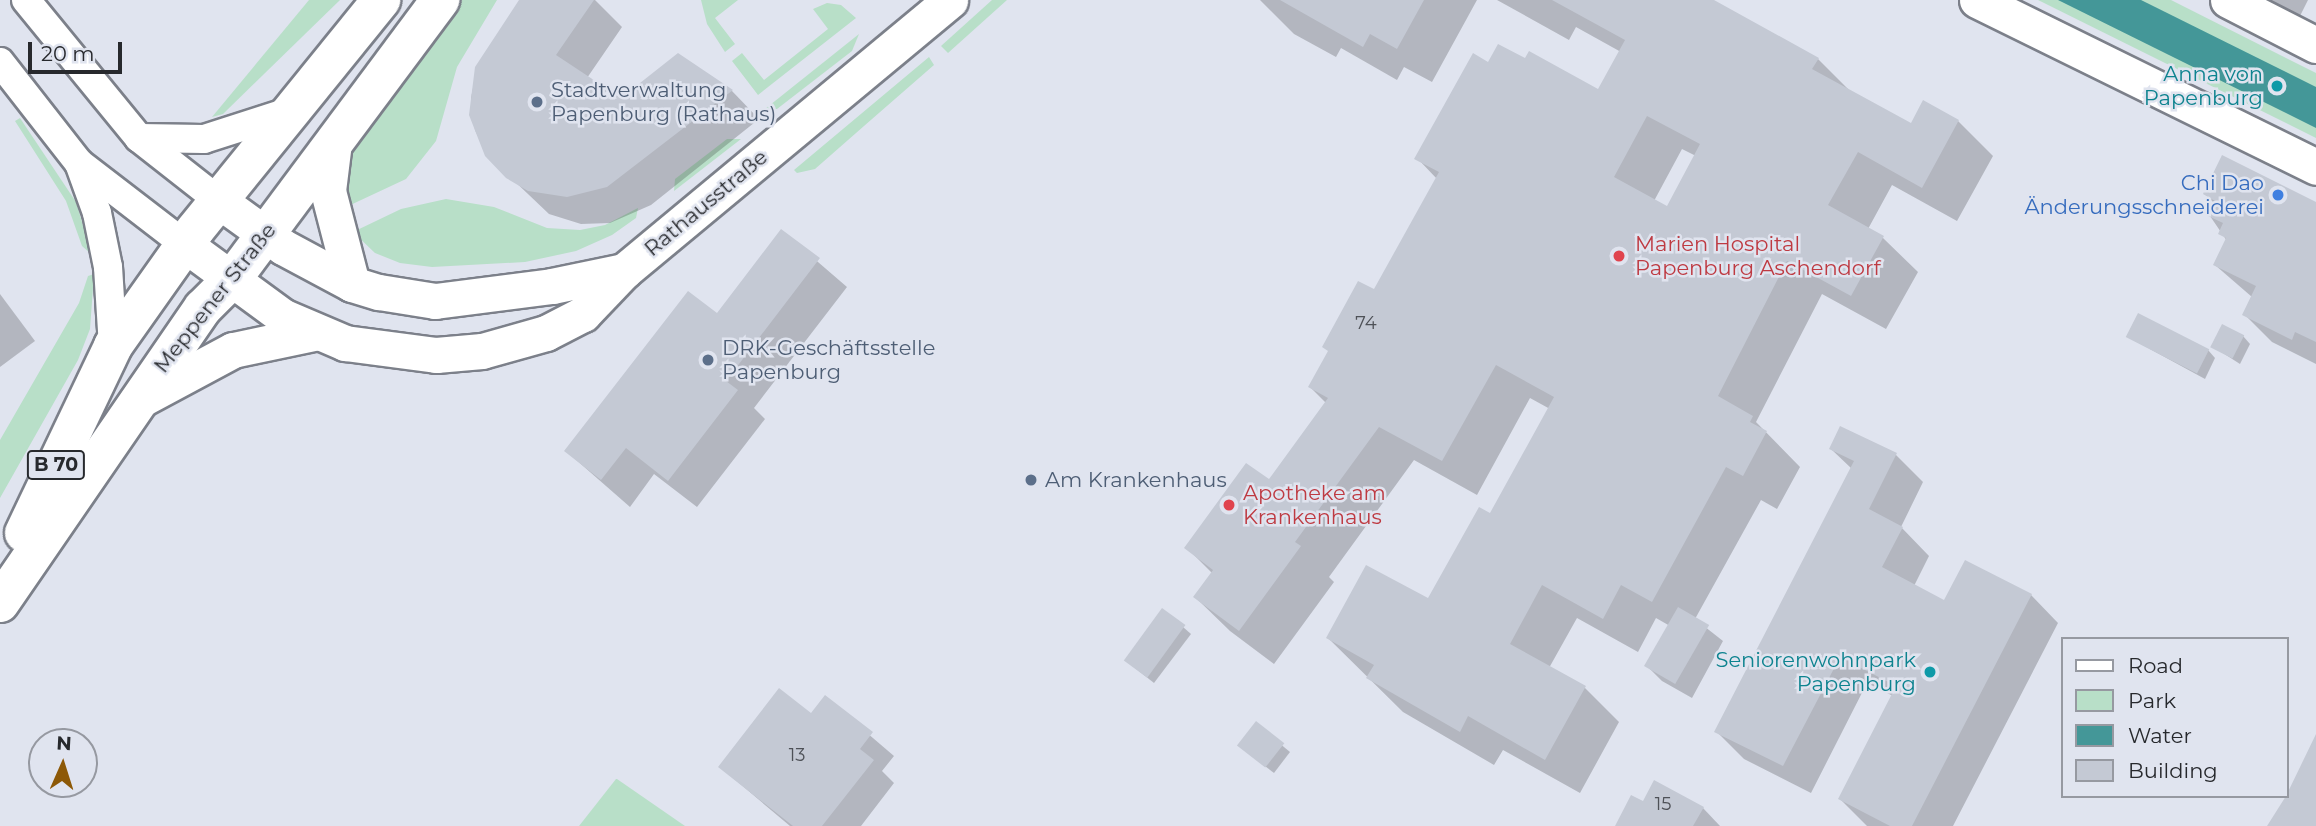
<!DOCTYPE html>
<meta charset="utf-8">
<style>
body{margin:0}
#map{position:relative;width:2316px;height:826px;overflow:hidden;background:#e0e4ef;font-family:Montserrat,sans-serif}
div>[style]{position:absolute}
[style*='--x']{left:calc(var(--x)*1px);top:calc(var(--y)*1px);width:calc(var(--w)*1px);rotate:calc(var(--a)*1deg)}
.green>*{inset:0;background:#b8dfc8}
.water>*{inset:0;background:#449798}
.shadow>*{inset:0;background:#0003}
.building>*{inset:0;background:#c4c9d4;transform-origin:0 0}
.roads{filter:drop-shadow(2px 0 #7c808a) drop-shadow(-2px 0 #7c808a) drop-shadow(0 2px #7c808a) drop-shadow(0 -2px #7c808a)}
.minor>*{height:28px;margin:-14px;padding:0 14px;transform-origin:14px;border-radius:14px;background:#fff}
.tertiary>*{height:35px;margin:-17.5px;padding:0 17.5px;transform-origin:17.5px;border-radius:17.5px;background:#fff}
.primary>*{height:38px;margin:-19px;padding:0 19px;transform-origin:19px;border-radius:19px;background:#fff}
.dots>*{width:19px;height:19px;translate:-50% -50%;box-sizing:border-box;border:4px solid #e0e4ef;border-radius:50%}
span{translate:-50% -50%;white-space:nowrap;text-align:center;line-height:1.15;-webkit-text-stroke:5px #e0e4ef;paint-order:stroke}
.number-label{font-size:18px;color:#4e5157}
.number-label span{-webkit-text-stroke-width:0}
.shield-label span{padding:2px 5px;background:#e0e4ef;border:2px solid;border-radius:5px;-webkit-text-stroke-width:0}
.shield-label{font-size:19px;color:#27292d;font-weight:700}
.culture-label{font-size:21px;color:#0d838f}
.right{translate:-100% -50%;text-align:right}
.service-label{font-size:21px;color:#4e5e75}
.left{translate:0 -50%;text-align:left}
.shop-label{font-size:21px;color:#366cbe}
.street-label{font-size:21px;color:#27292d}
.health-label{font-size:21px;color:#be3a42}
.legend{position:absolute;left:2061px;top:637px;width:228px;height:161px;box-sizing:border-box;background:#e0e4ef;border:2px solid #9699a1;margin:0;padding:9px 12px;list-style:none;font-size:21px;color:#27292d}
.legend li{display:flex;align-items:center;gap:14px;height:35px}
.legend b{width:35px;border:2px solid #9699a1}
.north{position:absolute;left:28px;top:728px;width:70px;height:70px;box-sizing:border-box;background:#e0e4ef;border:2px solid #9699a1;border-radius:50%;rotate:3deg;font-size:19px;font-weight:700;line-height:28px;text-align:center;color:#27292d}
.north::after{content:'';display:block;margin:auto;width:24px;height:32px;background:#8d5907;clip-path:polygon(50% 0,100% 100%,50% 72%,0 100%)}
.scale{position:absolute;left:28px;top:42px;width:94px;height:32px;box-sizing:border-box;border:4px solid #27292d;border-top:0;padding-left:9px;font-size:21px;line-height:24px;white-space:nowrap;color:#27292d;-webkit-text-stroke:5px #e0e4ef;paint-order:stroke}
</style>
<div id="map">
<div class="green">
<div style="clip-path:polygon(309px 0,340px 0,223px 114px,212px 117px)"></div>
<div style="clip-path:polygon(462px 0,497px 0,457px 67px,436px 141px,406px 179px,344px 208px,348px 159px)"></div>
<div style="clip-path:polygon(701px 0,738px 0,715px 18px,735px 44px,725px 52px,707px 24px)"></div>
<div style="clip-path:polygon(992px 0,1007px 0,948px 53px,941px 46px)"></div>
<div style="clip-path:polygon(2038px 0,2171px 0,2316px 73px,2316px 138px)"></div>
<div style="clip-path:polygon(827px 3px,841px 5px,856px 18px,758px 95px,732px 61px,742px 53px,764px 80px,828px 29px,813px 9px)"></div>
<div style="clip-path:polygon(859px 34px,852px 51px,777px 109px,765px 109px)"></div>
<div style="clip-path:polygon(929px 57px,934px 65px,864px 126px,815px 169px,797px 173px,794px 170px)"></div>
<div style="clip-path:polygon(20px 118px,76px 202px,92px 255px,82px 246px,66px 201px,15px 121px)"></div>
<div style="clip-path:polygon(727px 139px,741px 139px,674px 191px,675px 179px)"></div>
<div style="clip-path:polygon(446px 199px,494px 207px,547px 228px,580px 230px,605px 225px,638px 208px,636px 218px,612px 235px,576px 251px,525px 262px,432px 267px,400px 263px,375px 253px,353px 232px,401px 209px)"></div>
<div style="clip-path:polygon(94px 274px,90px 329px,78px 360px,0 498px,0 440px,79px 303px,88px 276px)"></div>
<div style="clip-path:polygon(616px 779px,617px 779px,685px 826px,579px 826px)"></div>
</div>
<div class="water">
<div style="clip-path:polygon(2058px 0,2141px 0,2316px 87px,2316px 128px)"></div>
</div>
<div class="shadow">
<div style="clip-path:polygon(522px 0,595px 0,622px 27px,587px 78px,621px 100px,678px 55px,732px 91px,759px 119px,651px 205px,610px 223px,581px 224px,549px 214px,487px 155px,475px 130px,471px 98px,477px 68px)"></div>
<div style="clip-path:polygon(1260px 0,1477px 0,1432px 82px,1404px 67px,1397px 80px,1341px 48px,1336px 57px,1294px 34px)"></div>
<div style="clip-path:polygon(evenodd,1497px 0,1710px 0,1818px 59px,1851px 92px,1911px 126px,1924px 102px,1958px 121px,1993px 156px,1957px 221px,1892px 185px,1868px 229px,1883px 238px,1918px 272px,1886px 329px,1822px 294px,1756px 422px,1800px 467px,1777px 509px,1761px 500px,1695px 619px,1723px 641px,1692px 698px,1662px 681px,1647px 666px,1670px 626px,1656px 618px,1638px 652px,1577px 618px,1549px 668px,1585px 688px,1619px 722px,1580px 793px,1503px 750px,1494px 765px,1403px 712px,1328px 638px,1428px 601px,1491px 516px,1550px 409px,1530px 398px,1477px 495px,1414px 460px,1329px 577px,1334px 582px,1274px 664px,1230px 631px,1195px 597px,1213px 574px,1187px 548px,1269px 482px,1326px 403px,1310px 387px,1375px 292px,1437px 179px,1417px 158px,1489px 64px,1599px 92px,1621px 52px,1576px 27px,1569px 40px,1497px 0,1682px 149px,1696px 156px,1668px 208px,1654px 201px,1682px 149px)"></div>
<div style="clip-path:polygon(2262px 0,2308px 0,2298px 20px)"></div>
<div style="clip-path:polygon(2205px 194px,2316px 204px,2316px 364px,2272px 342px,2244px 314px,2252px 297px,2215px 265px,2227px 241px,2210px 216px,2215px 204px)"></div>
<div style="clip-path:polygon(782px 231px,847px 287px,754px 408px,765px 419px,697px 507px,654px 474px,630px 507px,566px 451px,717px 315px)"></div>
<div style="clip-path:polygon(0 294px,35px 341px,0 367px)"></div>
<div style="clip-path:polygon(2243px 336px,2250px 344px,2240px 364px,2212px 346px)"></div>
<div style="clip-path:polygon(2128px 337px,2208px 350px,2215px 358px,2205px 379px)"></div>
<div style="clip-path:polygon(1831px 449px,1896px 455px,1923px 482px,1901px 527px,1929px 556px,1914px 586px,1945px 602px,2031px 595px,2058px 623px,1953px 826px,1867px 826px,1840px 799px,1893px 696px,1867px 683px,1811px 793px,1744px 759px,1716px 731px,1852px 469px)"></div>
<div style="clip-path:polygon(1183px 627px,1191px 634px,1154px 683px,1125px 660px)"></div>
<div style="clip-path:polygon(825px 697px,894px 756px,882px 771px,894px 783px,861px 826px,790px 826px,720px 767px,811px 715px)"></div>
<div style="clip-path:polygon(1256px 724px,1290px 752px,1274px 773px,1247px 752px)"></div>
<div style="clip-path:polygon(1644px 804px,1703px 808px,1720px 826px,1617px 826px)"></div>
</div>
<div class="building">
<div style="clip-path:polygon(519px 0,594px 0,556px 55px,621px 98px,678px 53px,733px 90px,607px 187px,567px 197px,528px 191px,506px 178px,485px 156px,469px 115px,475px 67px)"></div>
<div style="clip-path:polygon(1280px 0,1424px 0,1397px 49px,1370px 34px,1363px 47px)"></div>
<div style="clip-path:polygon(evenodd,1552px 0,1714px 0,1819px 58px,1812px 69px,1911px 123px,1923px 100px,1959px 120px,1922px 188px,1858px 152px,1828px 205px,1884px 236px,1851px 296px,1787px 261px,1718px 396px,1753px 416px,1750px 422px,1767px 431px,1743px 476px,1726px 467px,1652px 602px,1621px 585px,1603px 619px,1542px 585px,1510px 644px,1586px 686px,1545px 760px,1468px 716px,1460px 732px,1366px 678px,1374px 665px,1326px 638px,1366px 565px,1428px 598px,1479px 507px,1490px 513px,1554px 397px,1496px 365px,1442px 461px,1379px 427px,1295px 542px,1301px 546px,1239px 631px,1193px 597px,1213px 570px,1184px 548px,1246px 463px,1269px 479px,1328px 398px,1308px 387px,1328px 351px,1322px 347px,1358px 281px,1374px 289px,1439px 172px,1414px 159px,1473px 53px,1488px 62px,1498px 44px,1525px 58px,1529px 51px,1598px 89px,1625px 40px,1552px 0,1647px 116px,1700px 144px,1667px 206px,1614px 177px,1647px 116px)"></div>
<div style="clip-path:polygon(2222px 155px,2316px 202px,2316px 342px,2295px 332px,2292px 340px,2242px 315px,2256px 286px,2213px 265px,2226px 238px,2218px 234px,2223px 223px,2208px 216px,2215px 201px,2203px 194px)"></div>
<div style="clip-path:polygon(781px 229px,820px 258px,726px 381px,738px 390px,668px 481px,626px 448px,601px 480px,564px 451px,688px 291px,717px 313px)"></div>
<div style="left:2138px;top:313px;width:80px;height:27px;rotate:27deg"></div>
<div style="left:2222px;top:324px;width:25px;height:26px;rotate:27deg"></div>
<div style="clip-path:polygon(1840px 426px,1897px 453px,1869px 509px,1903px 527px,1882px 567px,1944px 600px,1965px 560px,2032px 594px,1912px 826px,1890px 826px,1838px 799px,1896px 686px,1840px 657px,1783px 766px,1714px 732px,1854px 461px,1829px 449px)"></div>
<div style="left:1678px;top:607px;width:36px;height:68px;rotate:30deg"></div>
<div style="left:1162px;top:608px;width:29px;height:65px;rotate:36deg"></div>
<div style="clip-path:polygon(779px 688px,811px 713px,825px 695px,873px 732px,860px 749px,874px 760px,822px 826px,793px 826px,718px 767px)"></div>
<div style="left:1256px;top:721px;width:36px;height:31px;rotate:38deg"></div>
<div style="clip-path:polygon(2316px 734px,2316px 826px,2267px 826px,2286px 796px)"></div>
<div style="clip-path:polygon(1654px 780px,1704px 807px,1693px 826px,1615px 826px,1631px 795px,1643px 801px)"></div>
</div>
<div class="roads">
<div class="minor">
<div style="--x:26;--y:0;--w:178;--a:50.7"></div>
<div style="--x:139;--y:138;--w:100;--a:38.1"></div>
<div style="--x:0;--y:62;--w:128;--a:52"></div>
<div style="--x:79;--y:163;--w:133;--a:37.6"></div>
<div style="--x:139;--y:138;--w:65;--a:0.9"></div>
<div style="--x:204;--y:139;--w:88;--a:-17.8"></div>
<div style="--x:79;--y:163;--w:53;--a:70.2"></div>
<div style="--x:97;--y:213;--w:55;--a:78.5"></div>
<div style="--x:108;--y:267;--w:79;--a:86.4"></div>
</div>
<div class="tertiary">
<div style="--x:1977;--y:0;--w:378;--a:26.2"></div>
<div style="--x:2228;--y:0;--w:99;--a:27.1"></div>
<div style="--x:334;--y:142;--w:49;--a:97"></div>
<div style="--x:328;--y:191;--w:96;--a:75.5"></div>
<div style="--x:218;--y:200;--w:80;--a:35.9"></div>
<div style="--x:283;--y:247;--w:78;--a:28.2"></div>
<div style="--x:352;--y:284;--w:28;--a:17"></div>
<div style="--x:379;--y:292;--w:57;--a:9.1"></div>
<div style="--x:435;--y:301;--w:118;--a:-7.3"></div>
<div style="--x:552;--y:286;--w:74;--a:-11.8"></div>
<div style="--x:184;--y:244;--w:122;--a:36.3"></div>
<div style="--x:282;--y:316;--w:69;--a:23.2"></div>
<div style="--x:345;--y:343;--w:92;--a:7.5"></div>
<div style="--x:436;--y:355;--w:46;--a:-5"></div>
<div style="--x:482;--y:351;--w:66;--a:-15.7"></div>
<div style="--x:546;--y:333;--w:42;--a:-27.2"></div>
<div style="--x:583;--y:314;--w:59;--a:-46.4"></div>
<div style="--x:624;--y:271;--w:424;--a:-39.7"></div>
<div style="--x:136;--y:402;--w:110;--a:-28.2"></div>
<div style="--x:233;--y:350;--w:83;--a:-11.9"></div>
</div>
<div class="primary">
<div style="--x:24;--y:533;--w:207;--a:-64.5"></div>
<div style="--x:113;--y:346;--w:142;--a:-54.7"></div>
<div style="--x:195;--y:230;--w:296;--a:-51"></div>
<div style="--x:0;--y:603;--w:358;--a:-55.5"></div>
<div style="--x:203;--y:308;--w:42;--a:-45"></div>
<div style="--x:233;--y:278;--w:347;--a:-53.3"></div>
</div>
</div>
<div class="dots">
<div style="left:2277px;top:86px;background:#0f9aa8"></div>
<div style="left:537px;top:102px;background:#5c6f8a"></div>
<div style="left:2278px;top:195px;background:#3f7fe0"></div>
<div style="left:1619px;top:256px;background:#e0444e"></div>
<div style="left:708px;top:360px;background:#5c6f8a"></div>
<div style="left:1031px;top:480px;background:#5c6f8a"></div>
<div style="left:1229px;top:505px;background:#e0444e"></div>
<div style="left:1930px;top:672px;background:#0f9aa8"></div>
</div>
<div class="number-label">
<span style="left:1366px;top:323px">74</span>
<span style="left:797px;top:755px">13</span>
<span style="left:1663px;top:804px">15</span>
</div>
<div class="shield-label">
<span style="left:56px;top:465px">B 70</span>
</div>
<div class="culture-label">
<span class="right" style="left:2263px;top:86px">Anna von<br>Papenburg</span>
<span class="right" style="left:1916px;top:672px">Seniorenwohnpark<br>Papenburg</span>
</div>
<div class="service-label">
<span class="left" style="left:551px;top:102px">Stadtverwaltung<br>Papenburg (Rathaus)</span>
<span class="left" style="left:722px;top:360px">DRK-Geschäftsstelle<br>Papenburg</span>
<span class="left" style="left:1045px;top:480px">Am Krankenhaus</span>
</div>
<div class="shop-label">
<span class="right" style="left:2264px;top:195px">Chi Dao<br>Änderungsschneiderei</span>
</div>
<div class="street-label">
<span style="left:706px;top:203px;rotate:-40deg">Rathausstraße</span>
<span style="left:215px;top:298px;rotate:-52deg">Meppener Straße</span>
</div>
<div class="health-label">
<span class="left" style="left:1635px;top:256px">Marien Hospital<br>Papenburg Aschendorf</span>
<span class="left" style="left:1243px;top:505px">Apotheke am<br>Krankenhaus</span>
</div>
<ul class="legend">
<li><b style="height:9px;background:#fff"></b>Road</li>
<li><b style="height:19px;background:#b8dfc8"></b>Park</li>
<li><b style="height:19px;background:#449798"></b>Water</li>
<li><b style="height:19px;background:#c4c9d4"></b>Building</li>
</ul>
<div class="north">N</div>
<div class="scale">20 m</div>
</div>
